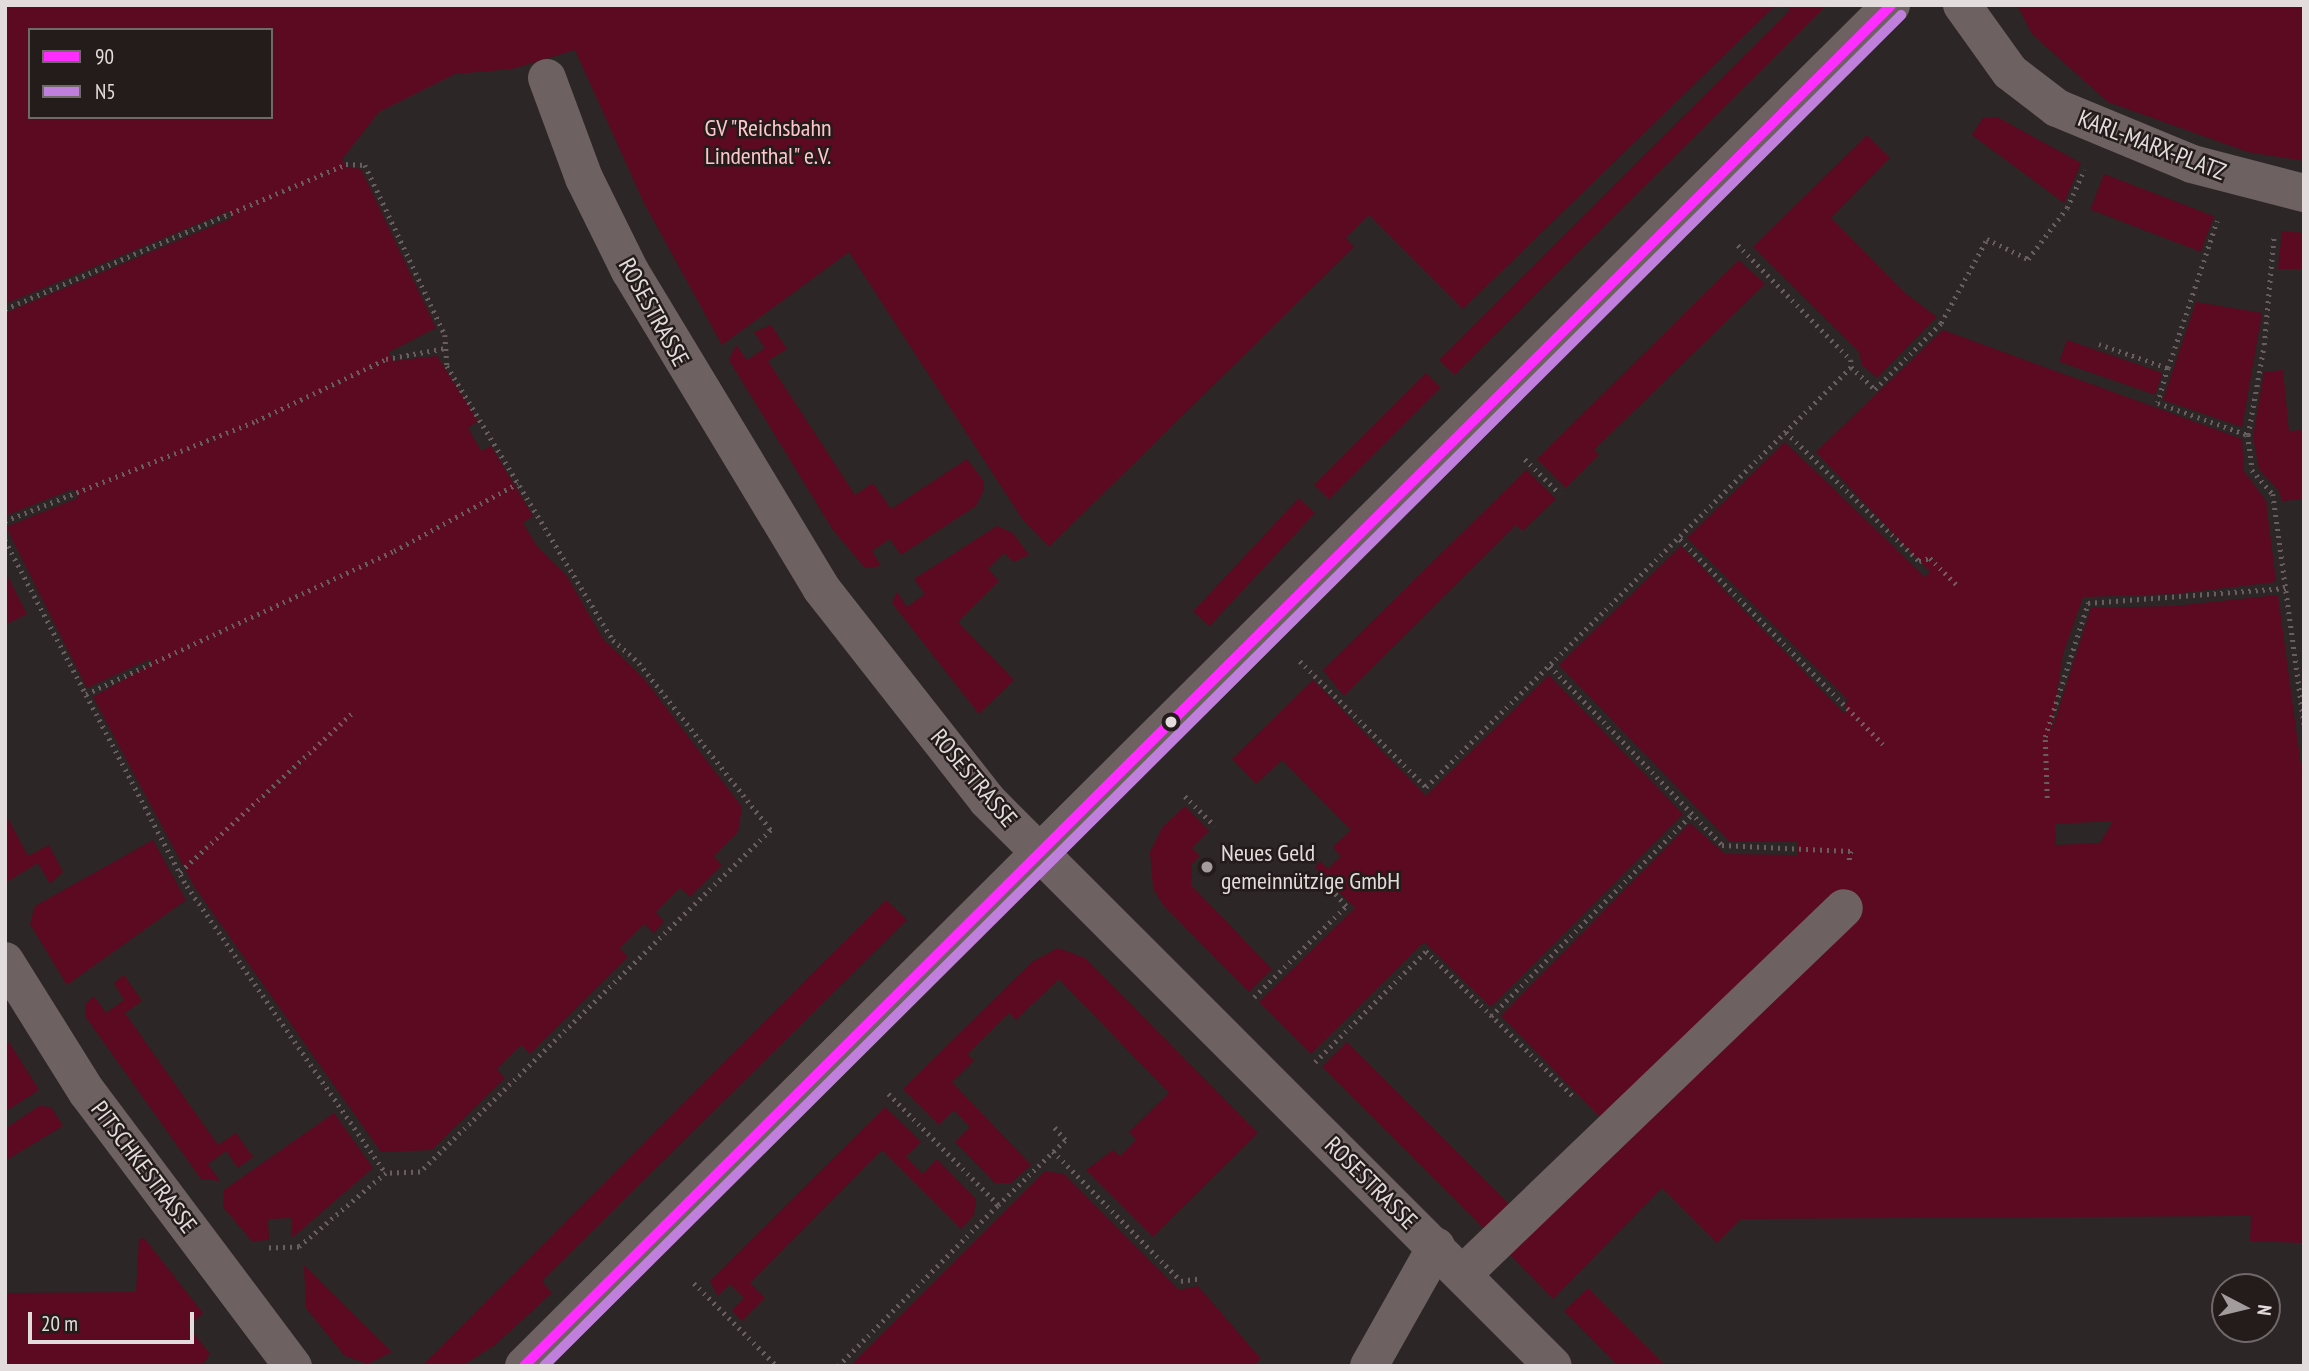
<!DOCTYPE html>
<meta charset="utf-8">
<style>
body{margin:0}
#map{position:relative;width:2309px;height:1371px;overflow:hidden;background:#2c2627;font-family:"PT Sans Narrow",sans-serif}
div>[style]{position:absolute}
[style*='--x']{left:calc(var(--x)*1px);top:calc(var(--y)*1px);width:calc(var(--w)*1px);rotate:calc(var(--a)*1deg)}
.green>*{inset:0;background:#5b0a21;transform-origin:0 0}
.path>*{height:4.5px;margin-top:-2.25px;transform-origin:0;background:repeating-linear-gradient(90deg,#685e5f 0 2px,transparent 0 7px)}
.minor>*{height:38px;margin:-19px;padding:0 19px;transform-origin:19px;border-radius:19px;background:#6e6162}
.bus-1>*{height:10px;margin:-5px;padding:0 5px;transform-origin:5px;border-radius:5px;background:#ff2dff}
.bus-2>*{height:10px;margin:-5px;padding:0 5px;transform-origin:5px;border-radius:5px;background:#c07fdc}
.dots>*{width:19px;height:19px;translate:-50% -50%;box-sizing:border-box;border:4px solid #241b1b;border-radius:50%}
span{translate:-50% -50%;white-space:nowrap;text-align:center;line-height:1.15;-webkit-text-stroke:5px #241b1b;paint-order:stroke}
.park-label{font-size:24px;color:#ffc7cc}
.street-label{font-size:24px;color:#e3dcdd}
.poi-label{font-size:24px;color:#e3dcdd}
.left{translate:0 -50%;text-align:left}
.frame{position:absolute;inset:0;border:7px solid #e3dcdd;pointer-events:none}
.legend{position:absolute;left:28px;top:28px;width:245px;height:91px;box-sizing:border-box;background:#241b1b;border:2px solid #706869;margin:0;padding:9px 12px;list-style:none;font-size:21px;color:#e3dcdd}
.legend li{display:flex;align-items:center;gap:14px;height:35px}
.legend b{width:35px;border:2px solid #706869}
.north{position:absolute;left:2211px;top:1273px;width:70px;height:70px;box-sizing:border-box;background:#241b1b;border:2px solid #706869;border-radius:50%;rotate:97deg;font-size:19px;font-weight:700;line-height:28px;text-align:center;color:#e3dcdd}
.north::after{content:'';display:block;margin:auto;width:24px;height:32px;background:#a39c9d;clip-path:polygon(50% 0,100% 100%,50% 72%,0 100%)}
.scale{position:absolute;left:28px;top:1312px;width:166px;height:32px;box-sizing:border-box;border:4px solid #e3dcdd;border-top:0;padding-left:9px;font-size:21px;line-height:24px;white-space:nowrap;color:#e3dcdd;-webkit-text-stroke:5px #241b1b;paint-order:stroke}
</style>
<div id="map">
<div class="green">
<div style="clip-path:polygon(evenodd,5px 5px,1776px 5px,1463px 309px,1369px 215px,1346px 238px,1354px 247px,1049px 547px,1023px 520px,849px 252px,722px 345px,644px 203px,575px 50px,512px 69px,455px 74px,379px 112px,342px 159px,346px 167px,361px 169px,436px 328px,389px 352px,393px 361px,437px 356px,478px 421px,468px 428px,481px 451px,491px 446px,533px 516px,523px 523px,537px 546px,567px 576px,603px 639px,645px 680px,742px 807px,738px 832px,714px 856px,722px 865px,690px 897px,680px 888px,656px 912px,664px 922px,654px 933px,644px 924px,620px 948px,628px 957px,530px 1054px,521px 1045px,497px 1069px,505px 1078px,432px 1150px,381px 1152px,194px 886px,93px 697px,151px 664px,150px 659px,87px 688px,6px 527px,78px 498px,73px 489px,5px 516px,5px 313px,232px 218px,229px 211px,5px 304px,5px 5px,30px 30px,271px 30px,271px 117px,30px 117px,30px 30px)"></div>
<div style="clip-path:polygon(1785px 5px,1827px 5px,1455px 375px,1439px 360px,1790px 10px)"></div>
<div style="clip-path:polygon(2017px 5px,2304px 5px,2304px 161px,2248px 152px,2108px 102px,2032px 34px)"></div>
<div style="clip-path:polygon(1997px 117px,2081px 163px,2064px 203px,1972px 135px,1983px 118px)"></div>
<div style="clip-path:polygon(1867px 135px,1890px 158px,1831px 218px,1906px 294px,1937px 317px,1877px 378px,1862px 365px,1859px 352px,1753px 247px)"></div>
<div style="left:2104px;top:174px;width:118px;height:38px;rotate:21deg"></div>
<div style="clip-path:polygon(2282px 231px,2304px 233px,2304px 269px,2278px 269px)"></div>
<div style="clip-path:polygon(1739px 260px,1765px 284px,1594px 450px,1599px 455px,1566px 488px,1537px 459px)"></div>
<div style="clip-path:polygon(2196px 302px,2262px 313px,2242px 427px,2163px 400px)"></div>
<div style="clip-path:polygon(771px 325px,787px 349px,768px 361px,855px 495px,873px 483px,891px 509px,967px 459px,983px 480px,984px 490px,976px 506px,901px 555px,890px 539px,872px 551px,881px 566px,865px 568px,833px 530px,729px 360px,736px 345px,747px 360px,765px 348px,754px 332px)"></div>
<div style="clip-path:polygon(evenodd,1943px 330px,2242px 439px,2244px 471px,2266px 501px,2276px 582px,2173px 594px,2083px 597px,2063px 654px,2051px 733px,2091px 608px,2174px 606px,2278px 595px,2304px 788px,2304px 1243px,2250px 1241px,2251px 1216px,1741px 1219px,1717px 1243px,1662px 1188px,1553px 1299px,1508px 1253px,1831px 895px,1604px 1121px,1501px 1016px,1690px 823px,1725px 854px,1797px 855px,1798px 842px,1730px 842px,1559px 665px,1681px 546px,1845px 714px,1847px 699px,1687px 538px,1785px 442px,1925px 577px,1930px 572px,1816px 452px,1943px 330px,2113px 821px,2100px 843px,2056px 845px,2055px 824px,2113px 821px)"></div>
<div style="left:2067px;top:340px;width:101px;height:23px;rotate:19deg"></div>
<div style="clip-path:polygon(2283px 370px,2289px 431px,2304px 430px,2304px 499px,2282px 501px,2279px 491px,2259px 469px,2253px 437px,2264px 372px)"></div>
<div style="left:1426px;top:373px;width:21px;height:158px;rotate:45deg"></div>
<div style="clip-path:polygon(1526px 470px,1556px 499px,1523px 531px,1516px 525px,1344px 696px,1323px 670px)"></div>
<div style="left:1299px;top:498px;width:22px;height:155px;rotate:43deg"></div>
<div style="clip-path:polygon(997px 526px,1013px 533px,1029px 555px,1014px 562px,1004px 553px,988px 569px,999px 581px,958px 622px,1014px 680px,979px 714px,892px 603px,897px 592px,907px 607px,925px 594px,914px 579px)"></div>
<div style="clip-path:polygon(5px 571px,27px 614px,5px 625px)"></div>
<div style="clip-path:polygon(1549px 675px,1683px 814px,1491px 1007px,1424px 942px,1311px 1054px,1259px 1002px,1355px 908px,1315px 867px,1320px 861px,1328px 869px,1341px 856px,1333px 847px,1351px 830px,1282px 760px,1256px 784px,1232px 759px,1313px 680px,1426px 796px)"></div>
<div style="clip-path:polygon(1185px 806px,1209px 831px,1192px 848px,1200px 856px,1192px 864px,1191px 885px,1272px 969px,1249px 992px,1163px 905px,1153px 888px,1150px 852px,1162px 828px)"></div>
<div style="clip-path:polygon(5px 813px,28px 856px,49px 845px,63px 872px,50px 884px,38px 863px,7px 882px)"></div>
<div style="clip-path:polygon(153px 840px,186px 900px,67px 985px,30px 924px,35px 906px)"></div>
<div style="clip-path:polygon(886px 900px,907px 920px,542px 1281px,552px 1293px,495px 1345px,462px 1366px,422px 1366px)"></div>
<div style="clip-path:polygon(1058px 948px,1085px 958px,1258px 1133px,1153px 1237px,1086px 1170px,1113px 1150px,1120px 1156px,1136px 1140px,1129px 1132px,1169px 1093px,1059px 979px,1016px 1020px,1009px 1013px,968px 1054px,974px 1061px,952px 1082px,1031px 1165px,1011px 1183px,995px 1183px,955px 1142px,970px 1127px,954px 1110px,939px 1125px,903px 1089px,1032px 962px)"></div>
<div style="clip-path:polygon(124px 975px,142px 1001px,125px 1013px,218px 1145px,236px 1133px,253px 1157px,238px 1168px,226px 1151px,208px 1164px,220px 1181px,201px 1179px,85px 1016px,86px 1003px,94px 996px,106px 1013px,124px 1000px,114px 983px)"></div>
<div style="clip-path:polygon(9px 1042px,39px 1090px,5px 1112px,5px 1045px)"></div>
<div style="left:1347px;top:1042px;width:238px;height:35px;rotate:45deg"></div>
<div style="clip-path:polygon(39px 1106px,51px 1107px,63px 1126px,5px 1161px,5px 1129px)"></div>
<div style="clip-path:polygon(885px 1107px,921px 1142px,906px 1157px,923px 1174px,937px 1159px,976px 1199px,974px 1215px,961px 1229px,882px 1150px,750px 1283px,765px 1298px,742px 1321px,732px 1310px,744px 1298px,730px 1284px,718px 1296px,710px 1281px)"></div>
<div style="clip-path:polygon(334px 1113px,373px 1168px,292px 1238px,291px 1218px,268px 1219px,269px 1240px,252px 1241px,223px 1207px,224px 1190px)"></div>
<div style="clip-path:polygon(1045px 1171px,1064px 1174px,1179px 1290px,1198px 1286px,1261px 1359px,1254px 1366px,850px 1366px)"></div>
<div style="clip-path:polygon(144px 1238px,203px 1313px,188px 1326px,210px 1354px,202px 1366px,5px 1366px,5px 1293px,136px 1292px,139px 1239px)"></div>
<div style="clip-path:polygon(304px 1265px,392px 1352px,368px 1364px,345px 1356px,306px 1308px)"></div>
<div style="clip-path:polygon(1588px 1288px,1663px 1363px,1773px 1366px,1618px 1366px,1564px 1311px)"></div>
</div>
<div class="path">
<div style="--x:1738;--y:245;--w:161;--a:45.5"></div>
<div style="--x:1851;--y:360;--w:6;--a:90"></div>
<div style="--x:5;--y:309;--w:371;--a:-23"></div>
<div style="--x:346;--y:164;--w:19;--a:3"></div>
<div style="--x:365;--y:165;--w:188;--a:64.8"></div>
<div style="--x:445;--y:335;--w:31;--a:86"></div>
<div style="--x:447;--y:366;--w:320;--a:58.8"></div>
<div style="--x:613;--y:640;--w:35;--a:41"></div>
<div style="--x:639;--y:663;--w:213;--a:51.7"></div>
<div style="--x:771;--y:830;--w:490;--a:135.7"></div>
<div style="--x:420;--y:1172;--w:34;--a:178"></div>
<div style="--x:386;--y:1173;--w:114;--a:139.6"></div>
<div style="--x:299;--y:1247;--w:32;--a:178"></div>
<div style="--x:2099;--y:344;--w:73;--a:19.2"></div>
<div style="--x:2168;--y:368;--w:36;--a:106"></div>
<div style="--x:2158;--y:403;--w:96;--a:19.6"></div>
<div style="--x:2248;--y:435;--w:35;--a:83"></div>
<div style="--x:2252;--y:470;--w:32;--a:49"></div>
<div style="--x:2273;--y:494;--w:232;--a:82.3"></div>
<div style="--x:2168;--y:368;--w:155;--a:-71.6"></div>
<div style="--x:1786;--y:432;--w:185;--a:44.1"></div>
<div style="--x:1919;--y:561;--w:11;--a:-15"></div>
<div style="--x:1930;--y:558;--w:41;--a:45"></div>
<div style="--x:2248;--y:435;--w:91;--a:-79.9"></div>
<div style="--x:2264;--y:345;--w:109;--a:-84.8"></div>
<div style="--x:1525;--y:459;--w:49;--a:45"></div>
<div style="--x:5;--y:521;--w:270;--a:-21.7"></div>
<div style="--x:256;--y:421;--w:144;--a:-25.5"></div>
<div style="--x:386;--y:359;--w:61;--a:-10.4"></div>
<div style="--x:1680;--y:539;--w:289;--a:45.3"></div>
<div style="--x:5;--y:540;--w:391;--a:62.3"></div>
<div style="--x:187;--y:886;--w:349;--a:55.3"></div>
<div style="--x:1300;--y:661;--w:178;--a:45"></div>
<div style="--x:1426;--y:787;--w:598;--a:-44.66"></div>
<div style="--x:1851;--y:367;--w:33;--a:43"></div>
<div style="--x:1875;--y:389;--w:93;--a:-45"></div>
<div style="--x:1941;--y:323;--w:96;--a:-61.3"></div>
<div style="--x:1987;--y:239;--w:46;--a:26"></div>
<div style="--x:2028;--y:259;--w:64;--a:-52.6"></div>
<div style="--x:2067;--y:208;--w:42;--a:-65.9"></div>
<div style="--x:1550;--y:666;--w:248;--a:46.1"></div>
<div style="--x:1722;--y:845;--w:129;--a:2.7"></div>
<div style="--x:1851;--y:851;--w:11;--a:100"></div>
<div style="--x:86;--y:694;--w:340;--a:-24.9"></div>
<div style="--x:394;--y:551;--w:141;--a:-28.7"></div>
<div style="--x:1185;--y:796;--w:42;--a:45"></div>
<div style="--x:2047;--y:798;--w:61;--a:-91.9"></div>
<div style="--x:2045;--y:737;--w:141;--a:-72.2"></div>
<div style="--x:2088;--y:603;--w:199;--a:-4.3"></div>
<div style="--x:180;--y:872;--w:233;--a:-42.7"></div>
<div style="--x:1254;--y:997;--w:129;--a:-44.7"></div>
<div style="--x:1346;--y:906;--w:36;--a:-132"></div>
<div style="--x:1491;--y:1016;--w:286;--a:-45.1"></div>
<div style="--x:1315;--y:1062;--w:157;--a:-45"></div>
<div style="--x:1426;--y:951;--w:209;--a:44.6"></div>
<div style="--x:1053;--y:1151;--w:182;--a:45.4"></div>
<div style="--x:1181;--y:1281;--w:21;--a:-8"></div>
<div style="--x:998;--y:1205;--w:93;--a:-44.1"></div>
<div style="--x:1065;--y:1140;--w:18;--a:-131"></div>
<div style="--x:694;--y:1283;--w:117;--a:45"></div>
<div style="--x:838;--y:1366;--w:227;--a:-45.2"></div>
<div style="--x:998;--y:1205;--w:159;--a:-134.7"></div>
<div style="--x:1780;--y:1366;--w:2;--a:-90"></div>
</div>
<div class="minor">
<div style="--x:1962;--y:5;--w:82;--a:54.4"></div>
<div style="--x:2010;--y:72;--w:59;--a:37.5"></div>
<div style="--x:2057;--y:108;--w:146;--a:22.5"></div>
<div style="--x:2192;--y:164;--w:116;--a:14.5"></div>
<div style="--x:547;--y:78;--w:107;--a:69.7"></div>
<div style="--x:584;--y:178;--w:104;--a:63.7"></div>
<div style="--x:630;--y:271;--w:370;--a:58.9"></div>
<div style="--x:821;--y:588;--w:269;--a:51.9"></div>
<div style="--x:987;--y:800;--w:800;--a:45"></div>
<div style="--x:5;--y:961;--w:155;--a:58"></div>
<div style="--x:87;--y:1092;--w:343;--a:53.1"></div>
<div style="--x:1463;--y:1274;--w:528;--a:-43.85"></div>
<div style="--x:524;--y:1366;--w:1929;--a:-44.87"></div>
<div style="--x:1369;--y:1366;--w:137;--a:-60.6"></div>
</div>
<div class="bus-1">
<div style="--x:524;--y:1366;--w:1929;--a:-44.87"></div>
</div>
<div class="bus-2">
<div style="--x:544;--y:1366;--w:1915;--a:-44.87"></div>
</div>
<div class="dots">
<div style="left:1171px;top:722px;background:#e3dcdd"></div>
<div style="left:1207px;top:867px;background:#a39c9d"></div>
</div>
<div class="park-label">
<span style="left:768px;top:142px">GV "Reichsbahn<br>Lindenthal" e.V.</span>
</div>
<div class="street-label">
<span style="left:2152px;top:145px;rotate:21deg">KARL-MARX-PLATZ</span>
<span style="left:654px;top:312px;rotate:61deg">ROSESTRASSE</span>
<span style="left:974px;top:778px;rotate:50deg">ROSESTRASSE</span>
<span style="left:144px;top:1167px;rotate:53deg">PITSCHKESTRASSE</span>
<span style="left:1371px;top:1183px;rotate:45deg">ROSESTRASSE</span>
</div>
<div class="poi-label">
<span class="left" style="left:1221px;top:867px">Neues Geld<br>gemeinnützige GmbH</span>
</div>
<div class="frame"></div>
<ul class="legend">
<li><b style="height:9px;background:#ff2dff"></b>90</li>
<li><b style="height:9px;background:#c07fdc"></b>N5</li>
</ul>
<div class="north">N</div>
<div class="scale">20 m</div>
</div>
